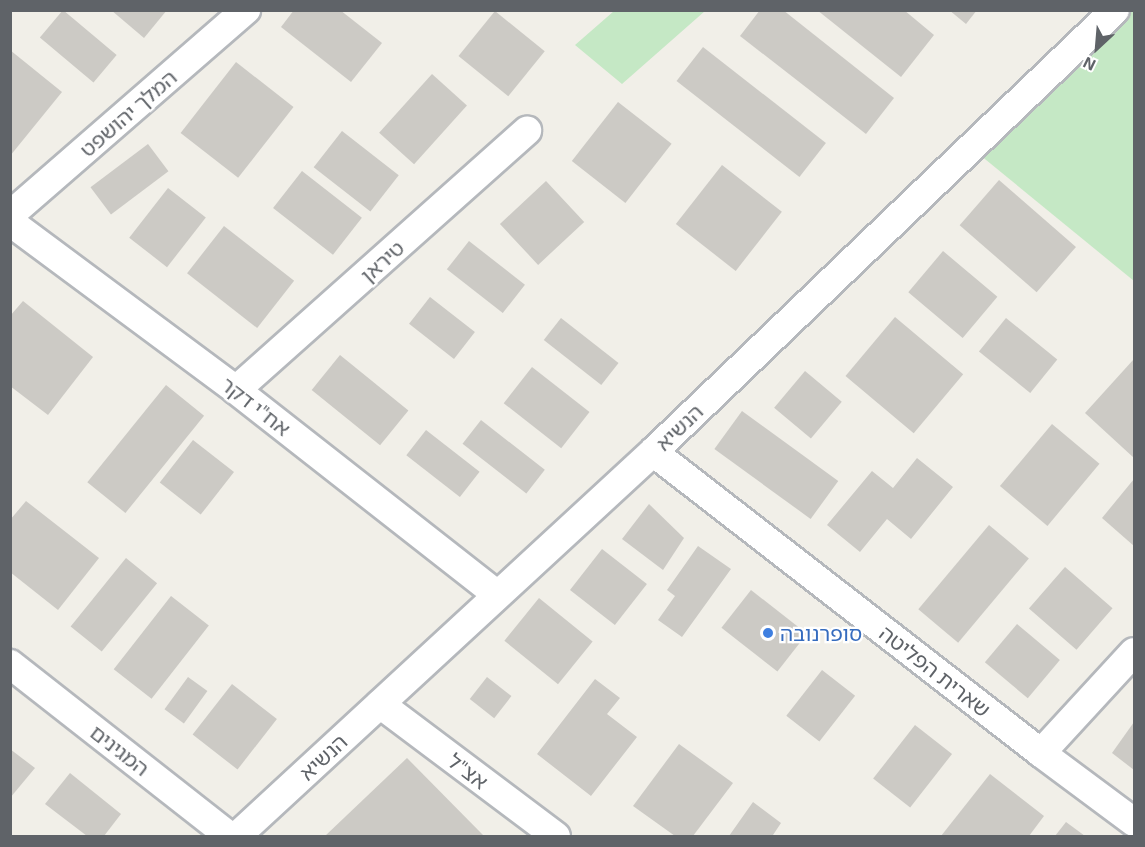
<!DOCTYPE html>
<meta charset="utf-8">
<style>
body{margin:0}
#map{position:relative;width:1145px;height:847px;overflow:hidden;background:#f1efe8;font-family:"Exo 2","Noto Sans Hebrew",sans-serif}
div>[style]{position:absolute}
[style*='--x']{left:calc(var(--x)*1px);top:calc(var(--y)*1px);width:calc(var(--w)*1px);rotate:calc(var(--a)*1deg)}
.green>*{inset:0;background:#c5e8c5}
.building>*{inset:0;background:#cccac5;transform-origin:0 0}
.roads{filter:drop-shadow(2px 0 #b5b8bc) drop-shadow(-2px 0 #b5b8bc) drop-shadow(0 2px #b5b8bc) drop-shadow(0 -2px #b5b8bc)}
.minor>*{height:28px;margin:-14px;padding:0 14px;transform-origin:14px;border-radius:14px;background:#fff}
.dots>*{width:16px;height:16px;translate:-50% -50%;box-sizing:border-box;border:3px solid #fff;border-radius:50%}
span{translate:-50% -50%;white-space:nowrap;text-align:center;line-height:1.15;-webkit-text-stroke:4.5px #fff;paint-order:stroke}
.street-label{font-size:21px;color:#5f6368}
.shop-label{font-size:21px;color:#366cbe}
.left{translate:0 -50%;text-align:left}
.frame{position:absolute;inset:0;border:12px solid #5f6368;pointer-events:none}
.north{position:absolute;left:1067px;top:18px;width:60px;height:60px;-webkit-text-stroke:4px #fff;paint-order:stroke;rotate:206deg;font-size:16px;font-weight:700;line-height:24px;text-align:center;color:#5f6368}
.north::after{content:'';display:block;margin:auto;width:21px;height:27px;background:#5f6368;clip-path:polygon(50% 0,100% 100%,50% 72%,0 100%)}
</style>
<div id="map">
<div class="green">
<div style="clip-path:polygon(614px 11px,614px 10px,705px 11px,622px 84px,575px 45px)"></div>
<div style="clip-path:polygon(1132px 11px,1134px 11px,1134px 281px,980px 155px)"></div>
</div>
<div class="building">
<div style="left:63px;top:10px;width:70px;height:36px;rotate:40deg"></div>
<div style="clip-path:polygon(111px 10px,167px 10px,144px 38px)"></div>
<div style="clip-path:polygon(294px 10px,340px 10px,382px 43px,351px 82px,281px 27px)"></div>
<div style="clip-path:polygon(760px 10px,783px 10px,894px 98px,866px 134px,740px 36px)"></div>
<div style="clip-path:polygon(817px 10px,904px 10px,934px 35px,901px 77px)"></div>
<div style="clip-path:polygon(949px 10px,977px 10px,966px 24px)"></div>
<div style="left:495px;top:11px;width:64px;height:58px;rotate:39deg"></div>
<div style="left:703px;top:47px;width:156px;height:43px;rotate:38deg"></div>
<div style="clip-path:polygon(10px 50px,62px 92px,10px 156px)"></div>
<div style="left:236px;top:62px;width:73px;height:90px;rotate:38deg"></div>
<div style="left:432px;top:74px;width:47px;height:79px;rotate:42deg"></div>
<div style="left:618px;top:102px;width:68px;height:75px;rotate:38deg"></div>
<div style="left:342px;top:131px;width:72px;height:46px;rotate:38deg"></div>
<div style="left:148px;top:144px;width:34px;height:72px;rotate:53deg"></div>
<div style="left:722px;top:165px;width:76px;height:75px;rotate:38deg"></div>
<div style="left:302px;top:171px;width:76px;height:47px;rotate:38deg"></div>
<div style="left:999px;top:180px;width:102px;height:60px;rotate:41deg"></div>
<div style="left:546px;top:181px;width:56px;height:63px;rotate:47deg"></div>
<div style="left:168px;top:188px;width:48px;height:63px;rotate:38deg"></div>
<div style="left:224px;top:226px;width:89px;height:60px;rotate:38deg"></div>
<div style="left:469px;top:241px;width:71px;height:36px;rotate:38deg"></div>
<div style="left:943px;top:251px;width:71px;height:54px;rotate:40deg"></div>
<div style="left:430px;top:297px;width:57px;height:34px;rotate:38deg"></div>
<div style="clip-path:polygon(23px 301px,93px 357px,48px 415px,10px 386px,10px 316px)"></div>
<div style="left:895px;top:317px;width:89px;height:77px;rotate:40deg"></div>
<div style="left:561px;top:318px;width:73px;height:28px;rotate:38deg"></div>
<div style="left:1006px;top:318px;width:66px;height:43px;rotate:39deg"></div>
<div style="left:340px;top:355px;width:88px;height:45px;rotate:39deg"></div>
<div style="clip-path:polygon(1133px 360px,1134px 361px,1134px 458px,1085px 413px)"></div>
<div style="left:532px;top:367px;width:73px;height:46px;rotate:38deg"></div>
<div style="left:805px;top:371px;width:48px;height:48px;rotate:40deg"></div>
<div style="left:166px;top:385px;width:49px;height:125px;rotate:39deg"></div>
<div style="left:742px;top:411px;width:119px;height:47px;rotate:36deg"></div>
<div style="left:481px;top:420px;width:81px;height:30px;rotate:38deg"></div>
<div style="left:1052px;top:424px;width:62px;height:81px;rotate:40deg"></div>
<div style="left:426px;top:430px;width:68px;height:32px;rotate:38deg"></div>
<div style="left:193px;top:440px;width:52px;height:54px;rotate:38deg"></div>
<div style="clip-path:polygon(917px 458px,953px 487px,911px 539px,887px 519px,860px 552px,827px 525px,872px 471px,893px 488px)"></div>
<div style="clip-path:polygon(1134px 479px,1134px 546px,1102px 518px)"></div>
<div style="clip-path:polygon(26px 501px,99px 558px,58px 610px,10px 572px,10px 520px)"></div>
<div style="clip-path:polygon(649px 504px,684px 538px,663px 570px,622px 539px)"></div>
<div style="left:989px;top:525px;width:52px;height:110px;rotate:40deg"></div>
<div style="clip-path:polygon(698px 546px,731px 569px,682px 637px,658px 620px,675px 596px,667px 590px)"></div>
<div style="left:602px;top:549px;width:57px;height:52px;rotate:38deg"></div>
<div style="left:126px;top:558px;width:40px;height:88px;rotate:39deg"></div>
<div style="left:1065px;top:567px;width:63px;height:55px;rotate:41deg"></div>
<div style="left:751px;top:590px;width:71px;height:48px;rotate:38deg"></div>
<div style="left:171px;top:596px;width:48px;height:93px;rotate:38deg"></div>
<div style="left:539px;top:598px;width:69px;height:55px;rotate:39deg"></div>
<div style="left:1017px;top:624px;width:56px;height:50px;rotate:40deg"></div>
<div style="left:822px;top:670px;width:42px;height:58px;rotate:38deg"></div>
<div style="left:188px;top:677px;width:24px;height:40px;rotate:36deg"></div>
<div style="left:487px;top:677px;width:31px;height:28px;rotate:38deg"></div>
<div style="clip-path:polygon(595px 679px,620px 698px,607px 714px,637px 737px,591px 796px,537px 754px)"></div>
<div style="left:232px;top:684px;width:57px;height:64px;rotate:38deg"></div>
<div style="clip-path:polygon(1134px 722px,1134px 770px,1112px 753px)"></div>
<div style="left:915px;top:725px;width:47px;height:68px;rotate:38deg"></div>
<div style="clip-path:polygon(679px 744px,733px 783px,693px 836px,675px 836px,633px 806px)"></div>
<div style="clip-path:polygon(10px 749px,35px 768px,10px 798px)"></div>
<div style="clip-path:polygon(407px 758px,484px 836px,325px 836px)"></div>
<div style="clip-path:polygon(70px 773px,121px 814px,104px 836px,87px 836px,45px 804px)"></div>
<div style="clip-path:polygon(990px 774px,1044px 816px,1029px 836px,941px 836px)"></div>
<div style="clip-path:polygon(753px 802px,781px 823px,773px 835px,775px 836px,729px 836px)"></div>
<div style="clip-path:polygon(1066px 822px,1085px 836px,1055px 836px)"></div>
</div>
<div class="roads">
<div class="minor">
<div style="--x:10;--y:215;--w:313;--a:-41"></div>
<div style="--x:10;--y:222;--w:282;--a:36.6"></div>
<div style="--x:236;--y:390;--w:332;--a:38.1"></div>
<div style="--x:236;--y:390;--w:390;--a:-41.7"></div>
<div style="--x:653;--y:452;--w:491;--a:37.8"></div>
<div style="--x:1041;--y:753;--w:116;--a:36.6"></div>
<div style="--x:10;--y:664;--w:278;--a:38.1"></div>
<div style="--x:380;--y:704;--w:220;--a:36.9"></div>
<div style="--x:1041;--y:753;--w:137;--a:-47.4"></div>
<div style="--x:237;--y:836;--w:566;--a:-42.71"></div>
<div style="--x:653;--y:452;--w:639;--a:-43.73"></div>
</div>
</div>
<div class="dots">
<div style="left:768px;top:633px;background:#3f7fe0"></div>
</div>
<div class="street-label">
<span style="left:128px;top:113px;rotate:-41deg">המלך יהושפט</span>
<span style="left:382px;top:261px;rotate:-42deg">טיראן</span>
<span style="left:256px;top:406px;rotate:38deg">אח"י דקר</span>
<span style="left:679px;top:427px;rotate:-44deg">הנשיא</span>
<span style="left:935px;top:671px;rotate:38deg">שארית הפליטה</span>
<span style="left:120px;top:750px;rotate:38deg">המגינים</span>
<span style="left:323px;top:757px;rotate:-43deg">הנשיא</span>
<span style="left:468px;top:771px;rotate:37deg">אצ"ל</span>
</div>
<div class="shop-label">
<span class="left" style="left:780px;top:633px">סופרנובה</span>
</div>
<div class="frame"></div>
<div class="north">N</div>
</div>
